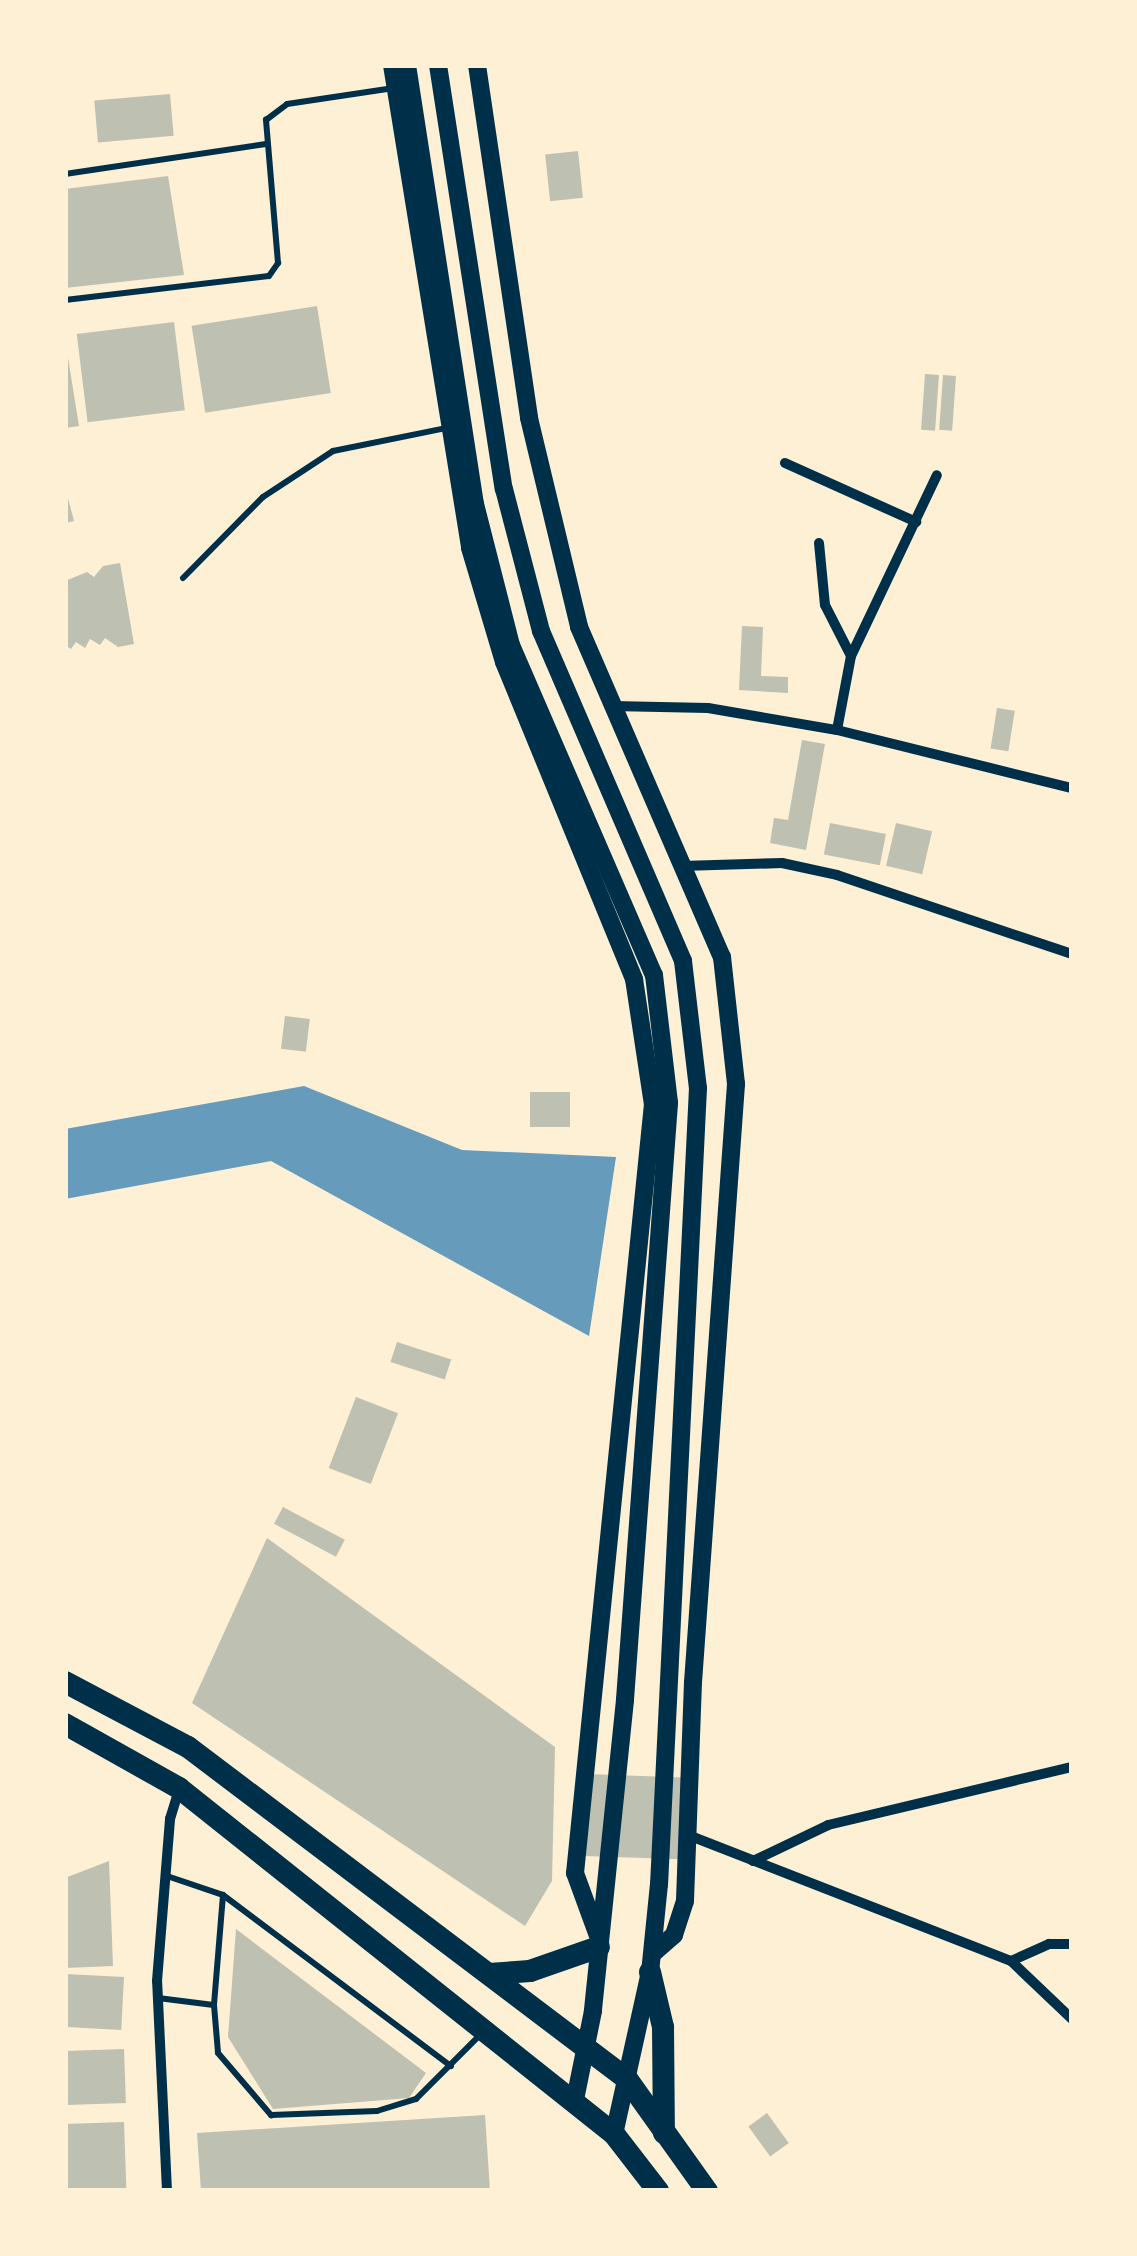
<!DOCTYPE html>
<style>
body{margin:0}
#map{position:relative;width:1137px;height:2256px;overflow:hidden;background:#fdf0d5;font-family:"DM Sans",sans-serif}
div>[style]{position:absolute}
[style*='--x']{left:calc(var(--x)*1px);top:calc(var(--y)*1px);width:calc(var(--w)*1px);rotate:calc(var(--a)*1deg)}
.water>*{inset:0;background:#669bbc}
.building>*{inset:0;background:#bec0b2;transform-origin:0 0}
.service>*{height:6px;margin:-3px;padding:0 3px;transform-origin:3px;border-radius:3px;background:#003049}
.minor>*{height:10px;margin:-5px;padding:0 5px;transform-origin:5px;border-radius:5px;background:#003049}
.tertiary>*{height:18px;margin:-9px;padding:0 9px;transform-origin:9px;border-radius:9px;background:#003049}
.primary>*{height:22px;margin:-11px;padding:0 11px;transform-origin:11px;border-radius:11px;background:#003049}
span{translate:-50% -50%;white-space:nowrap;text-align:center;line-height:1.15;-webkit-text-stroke:10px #fdf0d5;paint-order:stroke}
.frame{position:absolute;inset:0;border:68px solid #fdf0d5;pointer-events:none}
</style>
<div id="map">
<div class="water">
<div style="clip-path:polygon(304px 1086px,462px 1150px,616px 1157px,589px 1336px,271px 1161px,65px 1199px,65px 1129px)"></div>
</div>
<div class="building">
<div style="left:170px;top:94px;width:42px;height:76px;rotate:85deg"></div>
<div style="left:578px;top:151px;width:47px;height:33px;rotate:84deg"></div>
<div style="clip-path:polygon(168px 176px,184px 275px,65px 288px,65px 189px)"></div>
<div style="left:317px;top:306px;width:88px;height:127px;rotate:81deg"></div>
<div style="left:174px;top:322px;width:89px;height:98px;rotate:83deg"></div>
<div style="clip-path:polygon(65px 339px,79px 426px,65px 428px)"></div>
<div style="left:925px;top:374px;width:14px;height:56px;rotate:4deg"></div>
<div style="left:943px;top:375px;width:13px;height:55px;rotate:4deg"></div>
<div style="clip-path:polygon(65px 487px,74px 521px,65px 523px)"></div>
<div style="clip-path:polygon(120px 563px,134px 644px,118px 647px,105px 638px,100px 645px,90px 639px,85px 648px,76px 642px,71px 649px,65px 645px,65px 581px,87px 572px,94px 577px,103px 566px)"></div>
<div style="clip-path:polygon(742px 626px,763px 627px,761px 676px,788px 677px,788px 693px,739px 690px)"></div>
<div style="left:997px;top:708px;width:18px;height:41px;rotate:9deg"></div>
<div style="clip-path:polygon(802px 740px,825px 744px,806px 850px,770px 843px,774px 818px,788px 820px)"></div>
<div style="left:830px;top:823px;width:57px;height:32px;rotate:11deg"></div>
<div style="left:896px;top:823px;width:37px;height:44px;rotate:13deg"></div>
<div style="left:285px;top:1016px;width:25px;height:33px;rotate:7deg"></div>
<div style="left:530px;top:1092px;width:40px;height:35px"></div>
<div style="left:397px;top:1342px;width:57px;height:21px;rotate:18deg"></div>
<div style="left:356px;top:1397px;width:45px;height:76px;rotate:21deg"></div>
<div style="left:283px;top:1507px;width:70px;height:19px;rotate:28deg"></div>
<div style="clip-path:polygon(267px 1538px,555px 1747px,552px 1881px,525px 1926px,192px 1703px)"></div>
<div style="left:587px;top:1774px;width:97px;height:82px;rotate:2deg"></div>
<div style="clip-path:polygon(109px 1861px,113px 1966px,65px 1968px,65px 1878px)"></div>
<div style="clip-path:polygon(236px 1929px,426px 2073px,409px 2098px,273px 2109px,228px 2037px)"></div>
<div style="left:124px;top:1977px;width:53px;height:59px;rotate:93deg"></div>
<div style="left:124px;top:2049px;width:54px;height:59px;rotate:88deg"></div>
<div style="left:767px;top:2113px;width:37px;height:23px;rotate:54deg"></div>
<div style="clip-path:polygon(485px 2115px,490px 2191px,201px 2191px,197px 2133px)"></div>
<div style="left:124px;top:2122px;width:69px;height:59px;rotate:88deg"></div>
</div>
<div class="service">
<div style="--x:65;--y:174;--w:203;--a:-8.5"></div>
<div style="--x:65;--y:300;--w:205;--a:-6.7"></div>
<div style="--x:269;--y:276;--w:16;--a:-55"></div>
<div style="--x:278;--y:263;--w:144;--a:-94.8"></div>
<div style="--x:266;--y:120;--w:26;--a:-37"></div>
<div style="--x:287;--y:104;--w:108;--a:-8.5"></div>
<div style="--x:183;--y:578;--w:114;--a:-45.4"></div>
<div style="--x:263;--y:497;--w:84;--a:-33.3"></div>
<div style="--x:333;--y:451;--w:115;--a:-11.5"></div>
<div style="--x:164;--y:1875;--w:62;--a:18.7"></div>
<div style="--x:223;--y:1895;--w:285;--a:36.9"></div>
<div style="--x:223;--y:1895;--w:110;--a:94.7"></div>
<div style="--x:214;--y:2005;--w:48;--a:85.2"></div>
<div style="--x:218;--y:2053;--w:82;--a:49.5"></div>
<div style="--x:271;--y:2115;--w:106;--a:-2.2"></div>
<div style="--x:377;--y:2111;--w:41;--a:-17.1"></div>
<div style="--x:416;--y:2099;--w:91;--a:-45"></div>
<div style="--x:158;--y:1998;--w:56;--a:7.1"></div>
</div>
<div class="minor">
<div style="--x:785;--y:463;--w:144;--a:24.2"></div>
<div style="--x:819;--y:543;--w:62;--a:84.5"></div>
<div style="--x:825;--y:605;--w:57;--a:63"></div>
<div style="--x:851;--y:656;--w:75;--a:100.7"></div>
<div style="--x:851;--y:656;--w:200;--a:-64.6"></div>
<div style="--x:612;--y:706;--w:96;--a:1.2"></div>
<div style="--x:708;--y:708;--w:131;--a:9.7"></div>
<div style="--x:837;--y:730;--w:242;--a:13.9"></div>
<div style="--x:682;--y:866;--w:100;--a:-1.7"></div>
<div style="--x:782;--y:863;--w:56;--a:12.3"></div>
<div style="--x:837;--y:875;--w:248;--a:18.6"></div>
<div style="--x:688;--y:1835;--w:347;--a:21.3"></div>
<div style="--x:1011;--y:1961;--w:84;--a:43.6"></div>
<div style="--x:753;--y:1861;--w:83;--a:-25.6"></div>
<div style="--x:828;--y:1825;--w:251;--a:-13.4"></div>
<div style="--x:1011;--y:1961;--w:42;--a:-24.1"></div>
<div style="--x:1049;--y:1944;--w:23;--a:0"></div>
<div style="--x:167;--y:2191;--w:210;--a:-92.7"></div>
<div style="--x:157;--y:1981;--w:163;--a:-85.4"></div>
<div style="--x:170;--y:1819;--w:31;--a:-73"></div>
</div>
<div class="tertiary">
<div style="--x:392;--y:65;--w:489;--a:80.8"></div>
<div style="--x:470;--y:548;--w:119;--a:73.4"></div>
<div style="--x:504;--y:662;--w:343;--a:67.7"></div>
<div style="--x:634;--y:979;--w:126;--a:81.4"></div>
<div style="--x:653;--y:1104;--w:773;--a:95.79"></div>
<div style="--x:575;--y:1873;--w:67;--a:69.9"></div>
<div style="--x:407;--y:65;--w:444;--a:81.2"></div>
<div style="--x:475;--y:504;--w:146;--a:75.7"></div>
<div style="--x:511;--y:645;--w:360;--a:66.6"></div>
<div style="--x:654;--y:975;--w:129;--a:83.3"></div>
<div style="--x:669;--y:1103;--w:599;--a:94.22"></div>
<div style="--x:625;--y:1700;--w:313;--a:95.9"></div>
<div style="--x:593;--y:2011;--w:95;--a:101.5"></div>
<div style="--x:438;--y:65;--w:429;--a:81.2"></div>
<div style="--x:504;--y:489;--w:147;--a:75.4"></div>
<div style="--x:541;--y:631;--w:359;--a:66.7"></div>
<div style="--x:683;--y:961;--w:128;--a:83.3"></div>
<div style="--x:698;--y:1088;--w:797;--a:92.8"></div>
<div style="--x:659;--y:1884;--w:88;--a:95.8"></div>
<div style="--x:650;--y:1972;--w:166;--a:102.5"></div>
<div style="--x:477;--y:65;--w:357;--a:81.6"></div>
<div style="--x:529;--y:418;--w:215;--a:76.5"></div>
<div style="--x:579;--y:627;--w:360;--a:66.6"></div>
<div style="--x:722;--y:957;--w:128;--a:83.7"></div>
<div style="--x:736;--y:1084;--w:600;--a:94.11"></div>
<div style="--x:693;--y:1682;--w:219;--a:92.1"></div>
<div style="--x:685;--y:1901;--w:36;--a:108"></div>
<div style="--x:674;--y:1935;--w:28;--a:139"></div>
</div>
<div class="primary">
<div style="--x:65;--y:1682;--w:139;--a:27.9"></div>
<div style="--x:188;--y:1747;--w:550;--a:37.1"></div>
<div style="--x:627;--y:2079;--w:138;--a:54.5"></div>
<div style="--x:65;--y:1724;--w:131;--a:29.3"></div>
<div style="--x:179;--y:1788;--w:556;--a:38.5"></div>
<div style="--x:614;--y:2134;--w:72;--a:52.3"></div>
<div style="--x:650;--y:1972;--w:57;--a:76.7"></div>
<div style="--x:663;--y:2027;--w:106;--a:89.5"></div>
<div style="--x:489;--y:1974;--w:41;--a:-4.2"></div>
<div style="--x:530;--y:1971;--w:73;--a:-19.2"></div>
</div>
<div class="frame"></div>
</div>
